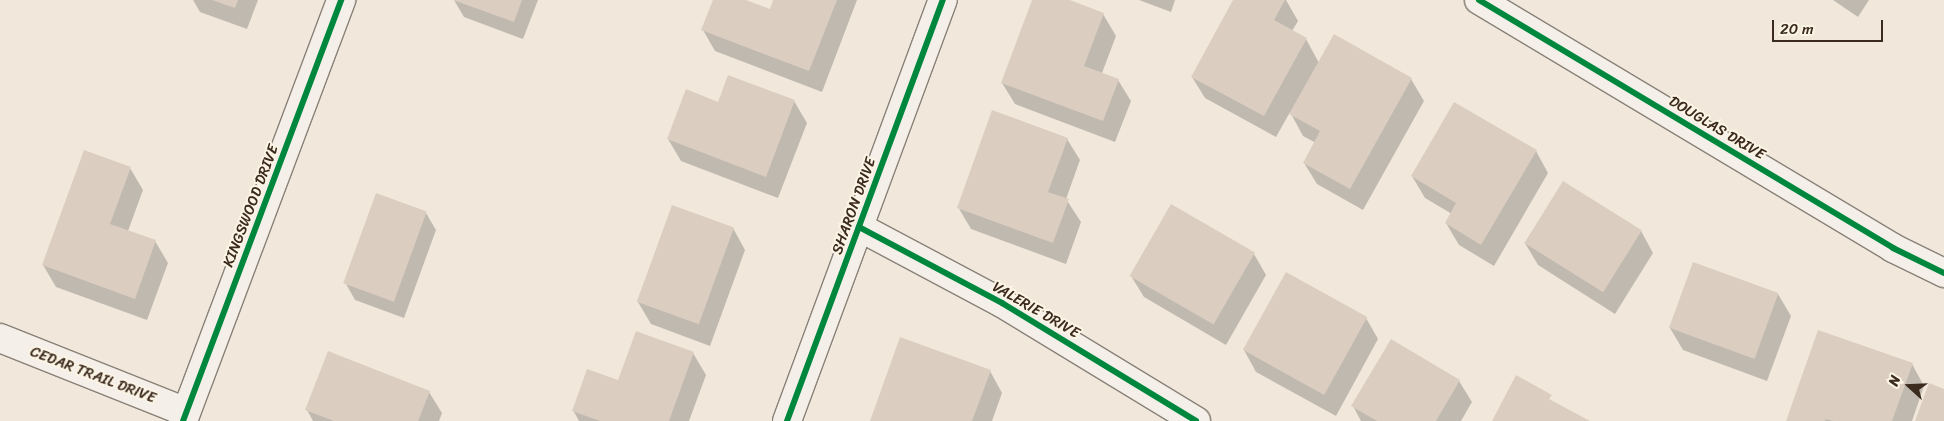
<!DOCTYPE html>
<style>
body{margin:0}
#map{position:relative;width:1944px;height:421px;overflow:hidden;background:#f1e8db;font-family:Sriracha,sans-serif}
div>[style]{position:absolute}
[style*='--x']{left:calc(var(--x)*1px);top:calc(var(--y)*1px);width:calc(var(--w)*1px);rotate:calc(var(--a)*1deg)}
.shadow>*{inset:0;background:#0003}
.building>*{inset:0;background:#dbcec1;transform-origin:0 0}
.roads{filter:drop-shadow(1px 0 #888178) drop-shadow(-1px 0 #888178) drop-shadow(0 1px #888178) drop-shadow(0 -1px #888178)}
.minor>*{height:28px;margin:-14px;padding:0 14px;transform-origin:14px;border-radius:14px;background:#f4f0e9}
.cycleway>*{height:6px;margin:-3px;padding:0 3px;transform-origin:3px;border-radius:3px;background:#00873e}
span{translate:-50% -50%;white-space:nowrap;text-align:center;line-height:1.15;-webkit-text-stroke:4px #fcf5e5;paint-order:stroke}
.street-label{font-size:15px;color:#3b2a1e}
.north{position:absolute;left:1884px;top:361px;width:50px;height:50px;-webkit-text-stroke:4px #fcf5e5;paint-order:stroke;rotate:290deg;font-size:14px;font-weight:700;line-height:20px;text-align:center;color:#3b2a1e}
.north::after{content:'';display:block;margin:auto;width:18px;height:22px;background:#3b2a1e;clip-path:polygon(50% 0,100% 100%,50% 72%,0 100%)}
.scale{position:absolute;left:1772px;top:20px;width:111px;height:22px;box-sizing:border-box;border:2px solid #3b2a1e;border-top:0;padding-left:6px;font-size:15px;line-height:18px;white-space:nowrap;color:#3b2a1e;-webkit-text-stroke:4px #fcf5e5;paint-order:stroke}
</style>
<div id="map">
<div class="shadow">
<div style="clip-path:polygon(193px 0,258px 0,247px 29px,200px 12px)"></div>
<div style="clip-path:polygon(454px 0,538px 0,523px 39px,464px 17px)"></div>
<div style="clip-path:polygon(714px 0,742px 0,770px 11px,775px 0,857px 0,822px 92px,715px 51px,703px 30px)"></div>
<div style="clip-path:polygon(1033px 0,1067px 0,1103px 14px,1116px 36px,1102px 73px,1118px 80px,1131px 101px,1115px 142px,1015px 104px,1002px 83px)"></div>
<div style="clip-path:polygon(1139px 0,1175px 0,1171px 12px)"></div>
<div style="clip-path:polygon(1235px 0,1286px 0,1298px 21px,1292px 31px,1306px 39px,1319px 63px,1335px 36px,1411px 79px,1424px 101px,1363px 210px,1317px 184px,1304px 163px,1316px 143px,1303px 136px,1290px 112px,1276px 137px,1205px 98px,1192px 77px)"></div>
<div style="clip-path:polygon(1833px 0,1869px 0,1858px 17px)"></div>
<div style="clip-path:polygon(794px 101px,807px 123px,778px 198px,681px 161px,668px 139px,718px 103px)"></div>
<div style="clip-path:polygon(1067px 139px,1080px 160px,1066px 199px,1081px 222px,1066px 264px,971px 229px,958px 207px)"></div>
<div style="clip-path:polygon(1536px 151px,1548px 173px,1494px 266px,1459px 245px,1446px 223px,1452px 214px,1425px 198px,1412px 176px)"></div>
<div style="clip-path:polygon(130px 168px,143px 190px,128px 231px,155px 241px,168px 263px,147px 320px,56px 287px,43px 265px)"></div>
<div style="clip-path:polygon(426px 213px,436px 230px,404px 318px,355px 300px,345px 282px)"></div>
<div style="clip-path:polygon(733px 228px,745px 250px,710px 346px,651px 324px,638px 302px)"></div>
<div style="clip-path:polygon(1641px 231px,1653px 253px,1615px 314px,1538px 265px,1525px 243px)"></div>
<div style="clip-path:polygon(1254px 254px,1266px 275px,1226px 345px,1144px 297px,1131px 276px)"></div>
<div style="clip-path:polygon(1778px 294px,1791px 316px,1767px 381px,1683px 350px,1670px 328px)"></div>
<div style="clip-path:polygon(1366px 318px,1378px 339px,1336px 416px,1256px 372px,1244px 350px)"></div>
<div style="clip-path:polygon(693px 353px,706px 375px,689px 421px,579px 421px,573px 410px,619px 382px)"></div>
<div style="clip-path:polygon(1912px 364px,1924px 386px,1912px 421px,1787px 421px)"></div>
<div style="clip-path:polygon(990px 371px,1002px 393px,992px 421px,871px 421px)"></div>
<div style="clip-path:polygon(1459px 381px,1472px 402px,1461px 421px,1361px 421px,1353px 406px)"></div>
<div style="clip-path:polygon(429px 392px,442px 413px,439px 421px,313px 421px,307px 410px)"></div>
</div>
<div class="building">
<div style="clip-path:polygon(212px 0,238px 0,235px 8px)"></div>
<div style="clip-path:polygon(453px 0,522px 0,514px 22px)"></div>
<div style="clip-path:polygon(713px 0,746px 0,770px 9px,773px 0,837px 0,809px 71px,701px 30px)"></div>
<div style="clip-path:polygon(1032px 0,1070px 0,1104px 13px,1084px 66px,1119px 79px,1103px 121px,1001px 83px)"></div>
<div style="clip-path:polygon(1233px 0,1285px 0,1274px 20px,1307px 38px,1264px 116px,1191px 77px)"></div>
<div style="clip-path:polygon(1334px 34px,1412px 78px,1350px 189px,1303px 163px,1320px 131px,1289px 114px)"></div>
<div style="clip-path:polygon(728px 75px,795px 100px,766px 177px,667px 139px,686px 89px,718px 102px)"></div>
<div style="clip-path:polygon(1454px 102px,1537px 150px,1481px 245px,1445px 223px,1456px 203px,1411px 176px)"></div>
<div style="clip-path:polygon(992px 110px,1068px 138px,1048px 192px,1069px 199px,1053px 243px,957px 208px)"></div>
<div style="clip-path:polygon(84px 150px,131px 167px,110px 224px,156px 240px,135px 299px,42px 265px)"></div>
<div style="left:1563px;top:181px;width:93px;height:73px;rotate:32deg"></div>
<div style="left:376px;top:193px;width:54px;height:96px;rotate:20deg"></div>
<div style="left:1171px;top:204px;width:97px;height:83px;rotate:30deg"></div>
<div style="left:672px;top:205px;width:66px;height:103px;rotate:20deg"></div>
<div style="left:1693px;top:262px;width:91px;height:70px;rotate:20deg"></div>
<div style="left:1286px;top:272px;width:93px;height:89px;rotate:29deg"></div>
<div style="clip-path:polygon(1818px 330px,1913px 363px,1892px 421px,1833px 421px,1826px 419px,1825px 421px,1786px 421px)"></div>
<div style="clip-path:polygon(636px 331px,694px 352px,669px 421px,600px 421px,572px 411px,587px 369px,618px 380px)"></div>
<div style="clip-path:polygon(900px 337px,991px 370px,972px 421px,870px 421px)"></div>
<div style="clip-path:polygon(1391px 339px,1460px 380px,1436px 421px,1377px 421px,1351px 406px)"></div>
<div style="clip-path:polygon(328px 351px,430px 391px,418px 421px,334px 421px,305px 410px)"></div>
<div style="clip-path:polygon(1516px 375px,1552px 395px,1549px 399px,1590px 421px,1492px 421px)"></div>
<div style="clip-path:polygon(1929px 383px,1944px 389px,1944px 421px,1915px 421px)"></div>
</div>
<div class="roads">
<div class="minor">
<div style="--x:1479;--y:0;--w:483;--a:30.9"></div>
<div style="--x:1893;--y:248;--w:57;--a:26.1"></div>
<div style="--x:859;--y:227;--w:162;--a:28"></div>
<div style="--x:1002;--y:303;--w:227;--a:31.3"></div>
<div style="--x:0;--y:338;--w:200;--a:21.7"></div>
<div style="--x:183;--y:421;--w:450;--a:-69.4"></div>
<div style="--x:787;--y:421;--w:449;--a:-69.7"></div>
</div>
</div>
<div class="cycleway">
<div style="--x:1479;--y:0;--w:483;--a:30.9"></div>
<div style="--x:1893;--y:248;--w:57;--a:26.1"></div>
<div style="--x:859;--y:227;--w:162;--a:28"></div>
<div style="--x:1002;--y:303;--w:227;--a:31.3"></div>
<div style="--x:183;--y:421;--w:450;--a:-69.4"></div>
<div style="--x:787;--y:421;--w:449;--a:-69.7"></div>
</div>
<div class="street-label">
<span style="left:1717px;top:128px;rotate:31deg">DOUGLAS DRIVE</span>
<span style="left:251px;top:206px;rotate:-69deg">KINGSWOOD DRIVE</span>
<span style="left:854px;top:206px;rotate:-70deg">SHARON DRIVE</span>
<span style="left:1036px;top:310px;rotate:30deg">VALERIE DRIVE</span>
<span style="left:93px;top:375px;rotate:21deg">CEDAR TRAIL DRIVE</span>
</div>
<div class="north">N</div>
<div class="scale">20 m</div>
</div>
